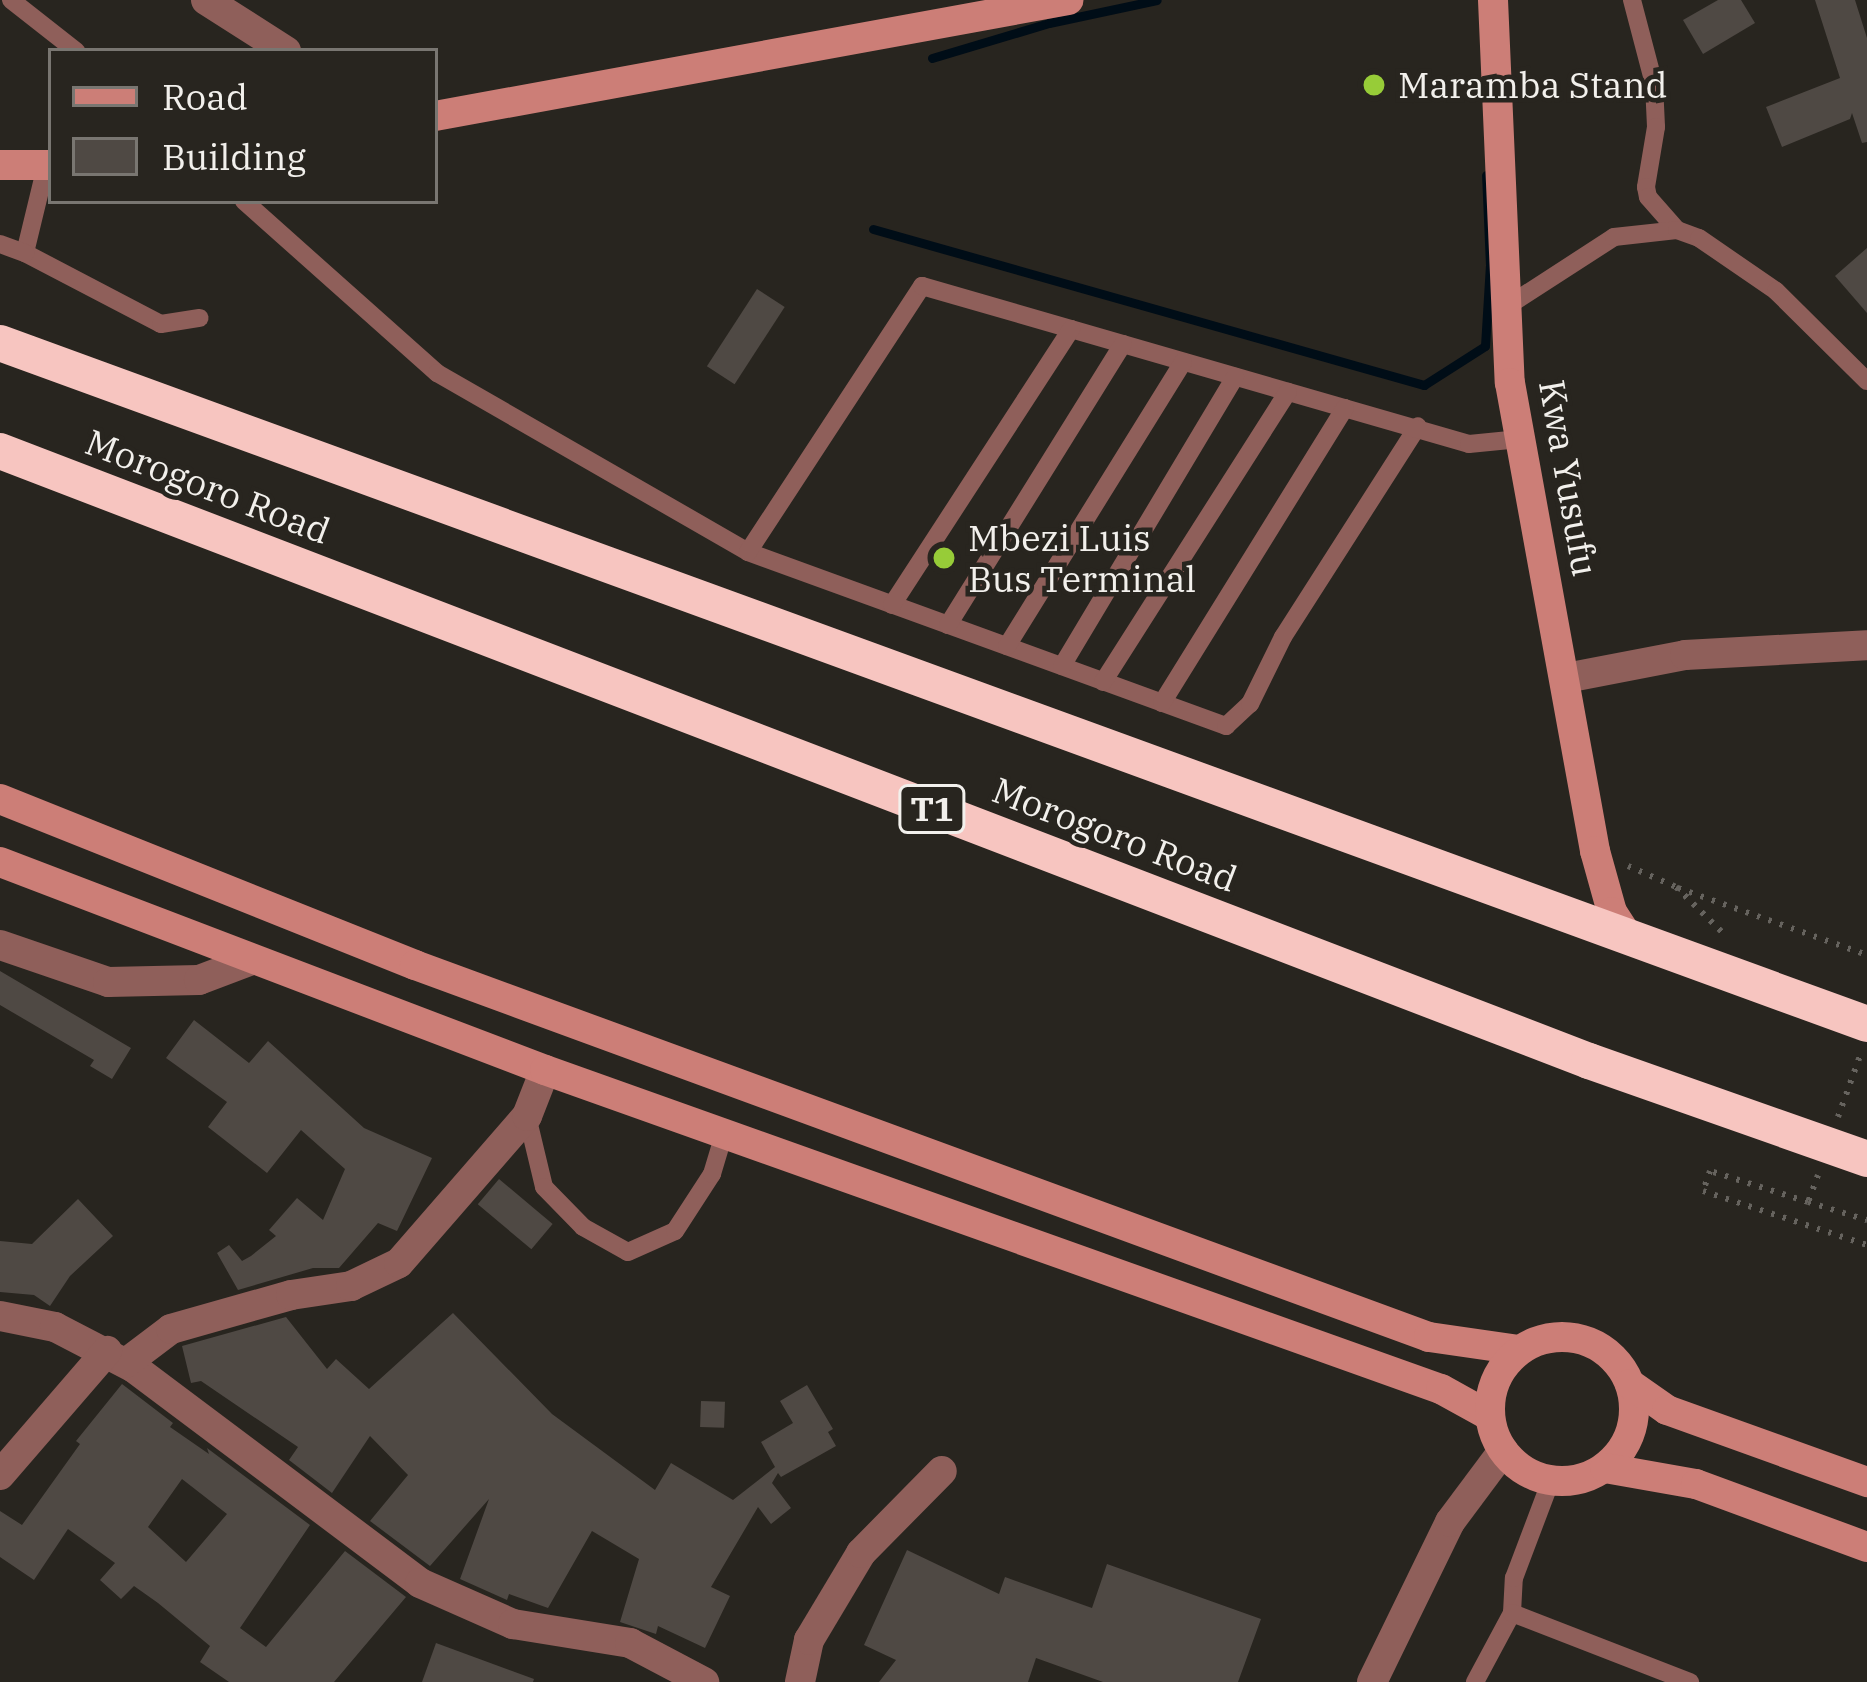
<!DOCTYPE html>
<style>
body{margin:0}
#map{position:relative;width:1867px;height:1682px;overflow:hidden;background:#28251f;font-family:"IBM Plex Serif",serif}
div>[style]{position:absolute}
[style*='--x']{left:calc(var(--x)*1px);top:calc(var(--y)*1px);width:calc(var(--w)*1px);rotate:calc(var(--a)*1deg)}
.stream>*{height:9px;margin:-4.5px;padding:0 4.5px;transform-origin:4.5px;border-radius:4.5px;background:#000d17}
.building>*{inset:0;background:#4f4944;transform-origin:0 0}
.path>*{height:6px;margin-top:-3px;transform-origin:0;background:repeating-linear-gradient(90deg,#66635e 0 3px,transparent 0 12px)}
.lane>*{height:18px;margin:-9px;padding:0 9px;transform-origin:9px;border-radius:9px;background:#8f5f5a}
.street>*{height:30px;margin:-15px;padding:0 15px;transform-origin:15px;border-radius:15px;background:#8f5f5a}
.secondary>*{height:30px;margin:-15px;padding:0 15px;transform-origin:15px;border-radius:15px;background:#cc7e77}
.secondary>.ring{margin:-15px;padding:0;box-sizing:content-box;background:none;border:30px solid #cc7e77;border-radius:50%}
.highway>*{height:36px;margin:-18px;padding:0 18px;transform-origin:18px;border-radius:18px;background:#f7c5c0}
.dots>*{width:33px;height:33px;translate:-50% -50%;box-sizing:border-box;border:6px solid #28251f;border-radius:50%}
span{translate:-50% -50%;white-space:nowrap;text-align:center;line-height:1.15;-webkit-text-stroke:9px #28251f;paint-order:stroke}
.shield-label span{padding:3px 9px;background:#28251f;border:3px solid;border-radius:9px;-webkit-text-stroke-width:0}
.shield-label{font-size:33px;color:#f2f0ec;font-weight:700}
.poi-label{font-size:36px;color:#f2f0ec}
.left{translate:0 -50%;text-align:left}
.street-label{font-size:36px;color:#f2f0ec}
.legend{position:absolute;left:48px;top:48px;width:390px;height:156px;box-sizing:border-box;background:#28251f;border:3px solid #797671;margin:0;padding:15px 21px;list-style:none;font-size:36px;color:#f2f0ec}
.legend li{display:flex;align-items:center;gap:24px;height:60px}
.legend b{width:60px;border:3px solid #797671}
</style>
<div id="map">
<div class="stream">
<div style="--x:932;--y:58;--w:122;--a:-16.7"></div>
<div style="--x:1049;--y:23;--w:110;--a:-12"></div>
<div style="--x:873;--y:229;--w:573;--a:15.81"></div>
<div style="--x:1424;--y:385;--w:72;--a:-32.6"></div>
<div style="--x:1485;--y:346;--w:81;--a:-86.5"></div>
<div style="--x:1490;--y:265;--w:90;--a:-92.5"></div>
</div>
<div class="building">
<div style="clip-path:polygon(1718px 0,1741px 0,1755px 23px,1703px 54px,1683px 20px)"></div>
<div style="clip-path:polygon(1815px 0,1855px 0,1867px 38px,1867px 142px,1862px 143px,1852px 113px,1850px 119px,1782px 147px,1766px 107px,1840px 78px)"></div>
<div style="clip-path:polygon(1867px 248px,1867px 313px,1835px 276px)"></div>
<div style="left:757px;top:289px;width:33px;height:92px;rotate:33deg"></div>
<div style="clip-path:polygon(0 971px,131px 1048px,112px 1079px,90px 1066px,94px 1060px,0 1005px)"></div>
<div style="clip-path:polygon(194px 1020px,249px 1063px,268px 1041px,364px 1128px,432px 1158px,397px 1231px,378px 1223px,339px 1268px,313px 1268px,238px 1290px,217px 1253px,229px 1245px,242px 1261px,251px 1256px,276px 1236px,269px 1230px,297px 1198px,323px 1220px,345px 1169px,301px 1130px,267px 1173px,208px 1127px,227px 1102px,166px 1058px)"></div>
<div style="left:499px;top:1179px;width:70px;height:33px;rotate:40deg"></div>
<div style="clip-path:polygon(78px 1199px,113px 1236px,70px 1276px,50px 1306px,34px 1295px,0 1292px,0 1241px,32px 1244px)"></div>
<div style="clip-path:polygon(453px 1313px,552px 1414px,655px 1490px,671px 1463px,733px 1500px,775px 1467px,761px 1442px,793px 1423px,780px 1401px,807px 1385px,833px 1429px,828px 1432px,836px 1446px,781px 1477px,778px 1473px,772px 1483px,791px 1508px,771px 1524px,758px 1507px,711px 1587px,730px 1596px,705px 1648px,658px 1626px,656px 1634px,620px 1622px,639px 1559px,592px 1531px,548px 1608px,509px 1594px,507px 1600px,460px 1579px,489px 1499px,430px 1566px,370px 1521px,408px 1475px,370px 1436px,332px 1493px,289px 1460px,298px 1447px,201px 1381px,191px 1383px,182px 1346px,286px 1317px,327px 1369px,336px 1359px,369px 1389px)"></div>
<div style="clip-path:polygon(evenodd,122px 1384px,173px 1423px,170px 1427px,209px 1454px,207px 1448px,310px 1525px,240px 1628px,266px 1647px,345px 1551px,406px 1597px,334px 1682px,229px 1682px,200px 1662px,210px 1646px,158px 1603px,134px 1586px,121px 1599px,100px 1580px,115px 1563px,68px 1529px,34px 1580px,0 1557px,0 1511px,22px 1525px,80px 1444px,76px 1441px,122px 1384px,182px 1479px,227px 1514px,186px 1562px,148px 1527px,182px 1479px)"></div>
<div style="left:701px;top:1401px;width:24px;height:26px;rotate:2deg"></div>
<div style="clip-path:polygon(907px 1550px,999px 1594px,1005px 1577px,1092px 1608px,1107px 1564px,1261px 1619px,1238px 1682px,1103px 1682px,1036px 1658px,1028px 1682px,879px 1682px,896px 1660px,864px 1645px)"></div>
<div style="clip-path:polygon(436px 1643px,534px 1679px,533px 1682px,422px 1682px)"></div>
</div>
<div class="path">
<div style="--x:1628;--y:866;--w:52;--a:23.6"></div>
<div style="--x:1676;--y:887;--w:67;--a:44.4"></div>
<div style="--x:1678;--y:888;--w:201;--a:19.5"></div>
<div style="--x:1838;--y:1117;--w:65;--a:-70.2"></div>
<div style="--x:1818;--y:1175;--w:29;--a:110"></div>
<div style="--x:1808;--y:1202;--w:103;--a:-162.4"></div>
<div style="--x:1710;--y:1171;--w:21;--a:109"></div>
<div style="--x:1703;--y:1191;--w:173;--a:18.2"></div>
<div style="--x:1808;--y:1202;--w:62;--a:17"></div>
</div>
<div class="lane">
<div style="--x:11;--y:0;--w:83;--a:38.1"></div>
<div style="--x:1632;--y:0;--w:87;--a:75.3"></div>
<div style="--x:1654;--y:84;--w:43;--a:87.3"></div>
<div style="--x:1656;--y:127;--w:61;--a:99.5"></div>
<div style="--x:1646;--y:187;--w:10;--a:79"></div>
<div style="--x:1648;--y:197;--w:44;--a:48.7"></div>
<div style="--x:46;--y:166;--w:89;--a:103.6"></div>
<div style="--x:25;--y:253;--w:153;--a:27.6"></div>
<div style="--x:161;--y:324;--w:39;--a:-9"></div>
<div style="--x:244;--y:201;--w:259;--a:41.7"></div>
<div style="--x:437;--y:373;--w:359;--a:29.9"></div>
<div style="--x:748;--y:552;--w:509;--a:20"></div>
<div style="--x:1226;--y:726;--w:33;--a:-43"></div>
<div style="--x:1250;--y:704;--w:75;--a:-63.8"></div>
<div style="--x:1283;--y:637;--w:250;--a:-57.4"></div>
<div style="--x:0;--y:244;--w:27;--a:20"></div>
<div style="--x:1506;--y:307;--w:129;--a:-32.9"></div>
<div style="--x:1614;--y:237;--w:63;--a:-6.3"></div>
<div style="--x:1677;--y:230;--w:23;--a:20"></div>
<div style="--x:1699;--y:238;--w:93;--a:34.5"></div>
<div style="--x:1776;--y:291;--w:128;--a:44.7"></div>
<div style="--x:748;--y:552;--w:318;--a:-56.8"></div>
<div style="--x:922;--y:286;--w:569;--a:16.11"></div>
<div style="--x:1469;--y:444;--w:51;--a:-5.6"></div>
<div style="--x:892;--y:605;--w:329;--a:-57"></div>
<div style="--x:948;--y:625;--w:331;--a:-58.1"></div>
<div style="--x:1007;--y:646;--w:334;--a:-58.2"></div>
<div style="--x:1062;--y:666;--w:337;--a:-59.1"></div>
<div style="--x:1103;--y:682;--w:344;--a:-57.5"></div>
<div style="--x:1162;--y:703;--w:347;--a:-58.2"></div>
<div style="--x:527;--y:1116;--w:73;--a:76.5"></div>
<div style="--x:544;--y:1187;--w:56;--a:45.7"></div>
<div style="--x:583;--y:1227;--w:51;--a:29.1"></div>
<div style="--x:628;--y:1252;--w:51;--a:-24.1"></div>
<div style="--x:675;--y:1231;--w:68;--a:-57"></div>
<div style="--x:712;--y:1174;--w:42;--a:-73.3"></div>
<div style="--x:1512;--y:1613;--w:35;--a:-87"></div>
<div style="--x:1514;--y:1578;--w:105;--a:-69.3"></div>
<div style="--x:1475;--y:1682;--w:78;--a:-61.8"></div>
<div style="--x:1512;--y:1613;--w:191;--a:21.2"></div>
</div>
<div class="street">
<div style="--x:206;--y:0;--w:95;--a:32.5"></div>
<div style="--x:1566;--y:678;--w:121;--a:-10.9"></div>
<div style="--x:1685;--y:655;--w:182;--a:-3.1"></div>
<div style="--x:0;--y:945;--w:114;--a:18.9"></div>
<div style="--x:108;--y:982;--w:91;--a:-1.3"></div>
<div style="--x:199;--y:980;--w:53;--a:-20.8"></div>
<div style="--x:0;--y:1316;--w:56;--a:11.3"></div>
<div style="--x:55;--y:1327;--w:89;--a:27.4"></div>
<div style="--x:134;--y:1368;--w:358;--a:36.9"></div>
<div style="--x:420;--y:1583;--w:102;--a:23.8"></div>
<div style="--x:513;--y:1624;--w:119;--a:9.2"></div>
<div style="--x:630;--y:1643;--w:84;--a:27.8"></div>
<div style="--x:126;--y:1363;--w:56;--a:-37.1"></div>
<div style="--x:171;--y:1329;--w:125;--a:-15.8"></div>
<div style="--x:291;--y:1295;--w:61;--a:-8.5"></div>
<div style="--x:351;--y:1286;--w:53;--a:-25.6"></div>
<div style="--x:399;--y:1263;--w:195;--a:-49"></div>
<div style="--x:527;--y:1116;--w:49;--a:-68.6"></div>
<div style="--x:0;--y:1475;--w:164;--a:-49.2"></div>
<div style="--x:800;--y:1682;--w:43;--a:-77.9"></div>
<div style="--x:809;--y:1640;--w:101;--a:-59.1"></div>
<div style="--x:861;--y:1553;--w:115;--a:-45.4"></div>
<div style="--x:1372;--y:1682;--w:178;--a:-64"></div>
<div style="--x:1450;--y:1522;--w:89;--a:-53.3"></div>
</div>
<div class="secondary">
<div style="--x:1493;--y:0;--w:383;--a:87.5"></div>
<div style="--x:1510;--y:383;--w:476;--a:79.7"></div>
<div style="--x:1595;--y:851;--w:63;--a:74.4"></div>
<div style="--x:1612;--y:912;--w:30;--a:57"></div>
<div style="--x:435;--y:116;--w:644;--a:-10.38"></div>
<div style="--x:0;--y:165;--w:51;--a:0"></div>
<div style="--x:0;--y:799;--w:447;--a:21.8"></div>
<div style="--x:415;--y:965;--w:1080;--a:20.15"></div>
<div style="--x:1429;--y:1337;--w:91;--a:8.2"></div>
<div style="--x:0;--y:862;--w:583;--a:20.89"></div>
<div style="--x:545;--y:1070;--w:951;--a:19.6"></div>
<div style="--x:1441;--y:1389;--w:56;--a:28.9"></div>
<div class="ring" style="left:1490px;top:1337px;width:114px;height:114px"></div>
<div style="--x:1630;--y:1384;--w:45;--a:35.1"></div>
<div style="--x:1667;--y:1410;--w:213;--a:19.8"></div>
<div style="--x:1605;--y:1468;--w:92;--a:10"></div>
<div style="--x:1696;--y:1484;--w:182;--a:20.2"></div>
</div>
<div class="highway">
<div style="--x:0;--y:343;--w:1987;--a:20.04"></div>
<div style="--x:0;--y:451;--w:1702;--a:21"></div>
<div style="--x:1589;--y:1061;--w:295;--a:19.4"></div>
</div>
<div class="dots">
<div style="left:1374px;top:85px;background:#97cc38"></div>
<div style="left:944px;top:558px;background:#97cc38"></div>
</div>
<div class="shield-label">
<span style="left:932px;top:809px">T1</span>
</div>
<div class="poi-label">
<span class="left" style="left:1398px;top:85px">Maramba Stand</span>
<span class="left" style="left:968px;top:558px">Mbezi Luis<br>Bus Terminal</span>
</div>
<div class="street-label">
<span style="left:1569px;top:478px;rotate:80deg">Kwa Yusufu</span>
<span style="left:208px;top:486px;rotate:21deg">Morogoro Road</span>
<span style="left:1115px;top:834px;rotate:21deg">Morogoro Road</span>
</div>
<ul class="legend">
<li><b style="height:15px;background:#cc7e77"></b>Road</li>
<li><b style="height:33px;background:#4f4944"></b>Building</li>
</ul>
</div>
